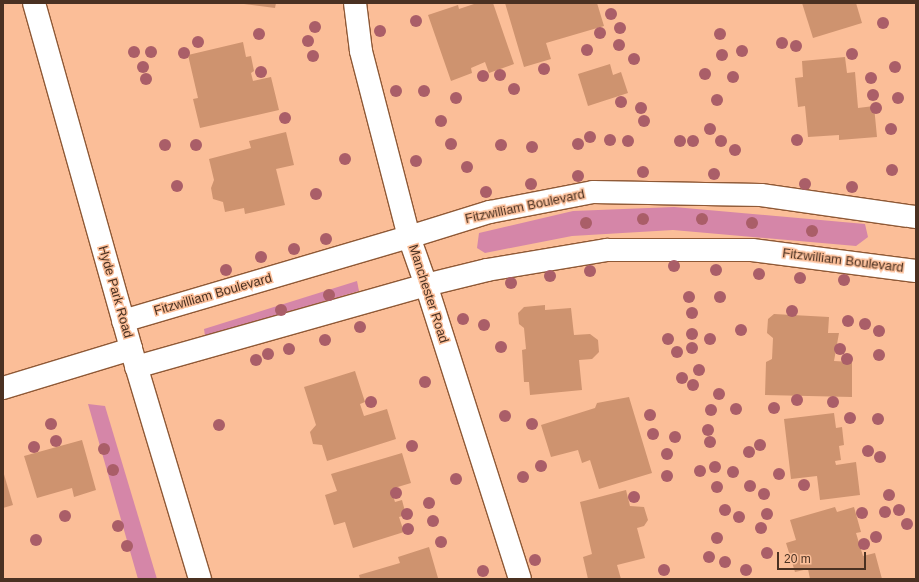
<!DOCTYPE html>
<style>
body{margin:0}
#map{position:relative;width:919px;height:582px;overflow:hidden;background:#fbbe98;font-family:Helvetica,sans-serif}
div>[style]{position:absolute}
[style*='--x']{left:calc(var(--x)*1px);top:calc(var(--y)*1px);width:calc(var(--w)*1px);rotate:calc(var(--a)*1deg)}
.green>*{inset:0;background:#d586a8}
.building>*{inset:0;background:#ce936f}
.roads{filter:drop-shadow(1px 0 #8f5936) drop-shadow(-1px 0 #8f5936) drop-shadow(0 1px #8f5936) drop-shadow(0 -1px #8f5936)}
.minor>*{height:22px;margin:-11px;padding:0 11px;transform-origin:11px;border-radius:11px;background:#fff}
.tertiary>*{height:22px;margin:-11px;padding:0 11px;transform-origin:11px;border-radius:11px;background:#fff}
.secondary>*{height:22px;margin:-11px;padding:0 11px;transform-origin:11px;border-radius:11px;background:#fff}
.trees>*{width:12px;height:12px;margin:-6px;border-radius:50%;background:#aa5e68}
span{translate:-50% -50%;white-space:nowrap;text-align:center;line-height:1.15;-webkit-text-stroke:3px #fbbe98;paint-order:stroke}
.street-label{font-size:13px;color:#4a3122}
.frame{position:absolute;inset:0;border:4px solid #4a3122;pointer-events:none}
.scale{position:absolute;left:777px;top:552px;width:89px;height:18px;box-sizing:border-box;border:2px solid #4a3122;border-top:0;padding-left:5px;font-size:12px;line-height:14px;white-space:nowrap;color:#4a3122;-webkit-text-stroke:3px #fbbe98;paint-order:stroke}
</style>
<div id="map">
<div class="green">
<div style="clip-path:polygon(674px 207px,865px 224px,868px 237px,856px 246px,673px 230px,572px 236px,485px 253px,477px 248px,479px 233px,573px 211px)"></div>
<div style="clip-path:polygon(357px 281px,359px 291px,205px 336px,204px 329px)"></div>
<div style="clip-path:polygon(88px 404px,105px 406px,157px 579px,138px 579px)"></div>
</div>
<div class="building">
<div style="clip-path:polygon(236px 3px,276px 3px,275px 8px)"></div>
<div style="clip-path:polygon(477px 3px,493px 3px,514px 64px,489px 73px,485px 62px,471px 68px,472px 73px,451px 81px,428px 15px,458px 5px,459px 9px)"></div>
<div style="clip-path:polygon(505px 3px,597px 3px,604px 26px,546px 43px,551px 59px,524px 67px)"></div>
<div style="clip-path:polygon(802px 3px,856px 3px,862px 23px,813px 38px)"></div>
<div style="clip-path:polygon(243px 42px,246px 57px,251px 56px,254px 71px,251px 73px,253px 81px,271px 77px,279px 110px,200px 128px,193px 99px,198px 98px,188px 55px)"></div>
<div style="clip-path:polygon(845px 57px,847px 73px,855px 72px,858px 108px,874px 106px,877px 137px,839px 140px,839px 135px,808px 137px,805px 106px,798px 107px,795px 78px,803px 77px,802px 61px)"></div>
<div style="clip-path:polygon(610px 64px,613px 75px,621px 72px,628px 93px,588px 106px,578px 74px)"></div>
<div style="clip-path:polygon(286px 132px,294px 165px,276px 169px,285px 205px,245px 214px,244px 208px,225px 212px,223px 202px,213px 199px,211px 188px,214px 180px,209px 159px,251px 148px,249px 141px)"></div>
<div style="clip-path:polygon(545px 305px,545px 310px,571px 308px,574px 335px,590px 334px,598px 340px,599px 352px,592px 359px,579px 360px,582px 390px,530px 395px,529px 382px,524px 382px,522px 350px,526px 349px,524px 328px,519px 324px,518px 313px,524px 307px)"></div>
<div style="clip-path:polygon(774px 314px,829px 317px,828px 333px,839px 333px,834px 361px,852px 362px,852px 397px,765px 395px,766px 362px,772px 359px,773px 338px,767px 333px,768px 319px)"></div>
<div style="clip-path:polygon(355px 371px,365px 402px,360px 404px,364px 416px,387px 409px,396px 439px,327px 461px,322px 445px,313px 444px,310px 432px,316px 425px,304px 387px)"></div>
<div style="clip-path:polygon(629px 397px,652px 473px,599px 489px,590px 460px,582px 463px,578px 450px,551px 457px,541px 425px,595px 408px,597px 403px)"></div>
<div style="clip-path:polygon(834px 413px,836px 428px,842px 427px,844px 445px,839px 446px,841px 460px,835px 461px,836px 465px,856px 462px,860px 495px,820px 500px,817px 476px,791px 479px,784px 419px)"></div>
<div style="clip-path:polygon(82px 440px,96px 490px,74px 497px,72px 488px,37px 498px,24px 456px)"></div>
<div style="clip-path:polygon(402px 453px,411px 483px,391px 489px,395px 502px,402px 500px,406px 515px,399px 517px,404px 532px,353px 548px,345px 522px,334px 525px,325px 495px,337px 491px,331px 474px)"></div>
<div style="clip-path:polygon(3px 471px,13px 505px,3px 508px)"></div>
<div style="clip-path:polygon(626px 490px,630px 506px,644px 507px,648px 520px,644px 526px,637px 528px,645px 558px,617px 565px,621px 579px,588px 579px,583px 557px,592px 554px,580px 502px)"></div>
<div style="clip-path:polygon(835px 507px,837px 512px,854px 507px,861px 532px,856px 533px,863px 556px,875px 553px,882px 579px,810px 579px,808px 569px,795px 572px,786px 543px,796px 540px,790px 520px)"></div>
<div style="clip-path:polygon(429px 547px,438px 578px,360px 579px,359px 575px,400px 563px,398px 557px)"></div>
</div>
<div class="roads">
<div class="minor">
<div style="--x:409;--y:237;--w:85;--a:-17.2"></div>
<div style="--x:490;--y:212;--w:105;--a:-11"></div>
<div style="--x:593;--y:192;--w:168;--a:1"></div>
<div style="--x:761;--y:195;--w:157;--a:8.1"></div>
<div style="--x:520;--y:579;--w:309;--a:-107.7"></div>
<div style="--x:426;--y:285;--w:63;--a:-13.8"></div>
<div style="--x:487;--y:270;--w:122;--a:-9.5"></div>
<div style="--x:607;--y:250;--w:145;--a:0"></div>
<div style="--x:752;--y:250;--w:165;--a:7.3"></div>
</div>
<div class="tertiary">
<div style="--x:123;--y:321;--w:298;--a:-16.4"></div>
<div style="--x:136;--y:367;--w:301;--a:-15.8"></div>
<div style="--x:426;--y:285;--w:51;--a:-109.5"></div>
<div style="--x:409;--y:237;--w:192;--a:-104.5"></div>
<div style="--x:361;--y:51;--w:48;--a:-97.1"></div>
<div style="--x:3;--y:388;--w:134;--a:-16.9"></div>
</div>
<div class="secondary">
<div style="--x:34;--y:3;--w:359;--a:74.3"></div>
<div style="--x:131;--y:349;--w:240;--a:73.3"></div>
</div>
</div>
<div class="trees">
<div style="left:611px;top:14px"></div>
<div style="left:416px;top:21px"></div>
<div style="left:883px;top:23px"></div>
<div style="left:315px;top:27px"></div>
<div style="left:620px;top:28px"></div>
<div style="left:380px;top:31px"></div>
<div style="left:600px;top:33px"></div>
<div style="left:259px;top:34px"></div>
<div style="left:720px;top:34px"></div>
<div style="left:308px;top:41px"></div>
<div style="left:198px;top:42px"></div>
<div style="left:782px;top:43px"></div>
<div style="left:619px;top:45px"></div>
<div style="left:796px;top:46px"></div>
<div style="left:587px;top:50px"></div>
<div style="left:742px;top:51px"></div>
<div style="left:134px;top:52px"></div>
<div style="left:151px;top:52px"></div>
<div style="left:184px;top:53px"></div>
<div style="left:852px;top:54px"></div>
<div style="left:722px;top:55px"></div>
<div style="left:313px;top:56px"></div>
<div style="left:634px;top:59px"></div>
<div style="left:143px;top:67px"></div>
<div style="left:895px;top:67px"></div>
<div style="left:544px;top:69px"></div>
<div style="left:261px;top:72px"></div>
<div style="left:705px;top:74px"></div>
<div style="left:500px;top:75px"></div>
<div style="left:483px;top:76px"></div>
<div style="left:733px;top:77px"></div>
<div style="left:871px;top:78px"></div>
<div style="left:146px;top:79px"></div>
<div style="left:514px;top:89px"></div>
<div style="left:396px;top:91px"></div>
<div style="left:424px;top:91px"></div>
<div style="left:873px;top:95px"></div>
<div style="left:456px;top:98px"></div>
<div style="left:898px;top:98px"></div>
<div style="left:717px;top:100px"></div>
<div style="left:621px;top:102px"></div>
<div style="left:641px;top:108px"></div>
<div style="left:876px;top:108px"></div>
<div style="left:285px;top:118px"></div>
<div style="left:441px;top:121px"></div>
<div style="left:644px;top:121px"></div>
<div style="left:710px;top:129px"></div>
<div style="left:891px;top:129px"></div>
<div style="left:590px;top:137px"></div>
<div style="left:610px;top:140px"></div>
<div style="left:797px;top:140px"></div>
<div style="left:628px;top:141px"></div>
<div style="left:680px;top:141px"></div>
<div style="left:693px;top:141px"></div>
<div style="left:721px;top:141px"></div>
<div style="left:451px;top:144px"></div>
<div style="left:578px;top:144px"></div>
<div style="left:165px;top:145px"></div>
<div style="left:196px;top:145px"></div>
<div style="left:501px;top:145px"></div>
<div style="left:532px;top:147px"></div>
<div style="left:735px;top:150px"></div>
<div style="left:345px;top:159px"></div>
<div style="left:416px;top:161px"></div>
<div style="left:467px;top:167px"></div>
<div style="left:892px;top:170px"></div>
<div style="left:643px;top:172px"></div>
<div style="left:714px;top:174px"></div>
<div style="left:578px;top:176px"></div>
<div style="left:531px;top:184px"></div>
<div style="left:805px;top:184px"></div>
<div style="left:177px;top:186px"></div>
<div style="left:852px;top:187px"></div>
<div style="left:486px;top:192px"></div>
<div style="left:316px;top:194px"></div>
<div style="left:643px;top:219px"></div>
<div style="left:702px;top:219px"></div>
<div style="left:586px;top:223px"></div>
<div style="left:752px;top:223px"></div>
<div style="left:812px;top:231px"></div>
<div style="left:326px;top:239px"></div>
<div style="left:294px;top:249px"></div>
<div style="left:261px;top:257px"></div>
<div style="left:674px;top:266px"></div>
<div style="left:226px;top:270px"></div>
<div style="left:716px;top:270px"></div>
<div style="left:590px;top:271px"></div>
<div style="left:759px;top:274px"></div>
<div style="left:550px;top:276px"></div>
<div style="left:800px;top:278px"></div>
<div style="left:844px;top:280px"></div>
<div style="left:511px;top:283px"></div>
<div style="left:329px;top:295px"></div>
<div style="left:689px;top:297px"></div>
<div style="left:720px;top:297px"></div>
<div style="left:281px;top:310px"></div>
<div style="left:792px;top:311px"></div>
<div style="left:692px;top:313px"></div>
<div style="left:463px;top:319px"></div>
<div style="left:848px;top:321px"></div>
<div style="left:865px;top:324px"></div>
<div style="left:484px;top:325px"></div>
<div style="left:360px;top:327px"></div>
<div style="left:741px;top:330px"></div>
<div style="left:879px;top:331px"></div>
<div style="left:692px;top:334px"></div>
<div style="left:668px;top:339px"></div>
<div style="left:710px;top:339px"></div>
<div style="left:325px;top:340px"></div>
<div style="left:501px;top:347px"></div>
<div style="left:692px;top:348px"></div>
<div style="left:289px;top:349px"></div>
<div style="left:840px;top:349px"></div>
<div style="left:677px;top:352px"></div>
<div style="left:268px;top:354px"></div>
<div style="left:879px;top:355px"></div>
<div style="left:847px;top:359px"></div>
<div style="left:256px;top:360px"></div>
<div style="left:699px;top:370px"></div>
<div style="left:682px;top:378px"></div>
<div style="left:425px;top:382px"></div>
<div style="left:693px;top:385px"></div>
<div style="left:719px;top:394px"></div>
<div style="left:797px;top:400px"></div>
<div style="left:371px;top:402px"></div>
<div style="left:833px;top:402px"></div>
<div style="left:774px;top:408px"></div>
<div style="left:736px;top:409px"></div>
<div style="left:711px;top:410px"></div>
<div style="left:650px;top:415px"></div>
<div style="left:505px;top:416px"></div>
<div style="left:850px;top:418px"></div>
<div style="left:878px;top:419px"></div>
<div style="left:51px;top:424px"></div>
<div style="left:532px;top:424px"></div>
<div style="left:219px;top:425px"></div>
<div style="left:708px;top:430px"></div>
<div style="left:653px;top:434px"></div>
<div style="left:675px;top:437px"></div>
<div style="left:56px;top:441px"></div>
<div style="left:710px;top:442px"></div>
<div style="left:760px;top:445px"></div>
<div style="left:412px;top:446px"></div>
<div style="left:34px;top:447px"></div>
<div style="left:104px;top:449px"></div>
<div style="left:868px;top:451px"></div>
<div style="left:749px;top:452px"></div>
<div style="left:667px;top:454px"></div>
<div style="left:880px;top:457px"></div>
<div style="left:541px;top:466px"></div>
<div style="left:715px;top:467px"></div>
<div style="left:113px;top:470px"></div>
<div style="left:700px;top:471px"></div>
<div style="left:733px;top:472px"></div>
<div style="left:779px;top:474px"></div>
<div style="left:667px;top:476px"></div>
<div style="left:523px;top:477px"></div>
<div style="left:456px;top:479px"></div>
<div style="left:804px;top:485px"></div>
<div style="left:750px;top:486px"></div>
<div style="left:717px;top:487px"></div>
<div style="left:396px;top:493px"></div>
<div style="left:764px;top:494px"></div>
<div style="left:889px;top:495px"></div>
<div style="left:634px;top:497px"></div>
<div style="left:429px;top:503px"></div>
<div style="left:725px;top:510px"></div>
<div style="left:899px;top:510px"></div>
<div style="left:885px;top:512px"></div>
<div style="left:862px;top:513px"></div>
<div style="left:407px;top:514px"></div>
<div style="left:767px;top:514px"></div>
<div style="left:65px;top:516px"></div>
<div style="left:739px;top:517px"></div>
<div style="left:433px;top:521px"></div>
<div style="left:907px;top:524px"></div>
<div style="left:118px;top:526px"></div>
<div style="left:761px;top:528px"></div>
<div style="left:408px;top:529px"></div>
<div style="left:876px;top:537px"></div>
<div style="left:717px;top:538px"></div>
<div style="left:36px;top:540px"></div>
<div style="left:441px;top:542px"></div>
<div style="left:864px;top:544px"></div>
<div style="left:127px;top:546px"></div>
<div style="left:767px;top:553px"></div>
<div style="left:709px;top:557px"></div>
<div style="left:535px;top:560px"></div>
<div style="left:725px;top:562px"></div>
<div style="left:664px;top:570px"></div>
<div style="left:746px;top:570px"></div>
<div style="left:483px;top:571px"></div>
</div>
<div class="street-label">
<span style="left:525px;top:207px;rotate:-12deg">Fitzwilliam Boulevard</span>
<span style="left:843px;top:261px;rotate:7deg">Fitzwilliam Boulevard</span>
<span style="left:115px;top:292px;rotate:74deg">Hyde Park Road</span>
<span style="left:428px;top:294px;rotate:72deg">Manchester Road</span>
<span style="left:213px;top:295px;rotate:-16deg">Fitzwilliam Boulevard</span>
</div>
<div class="frame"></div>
<div class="scale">20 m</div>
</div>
